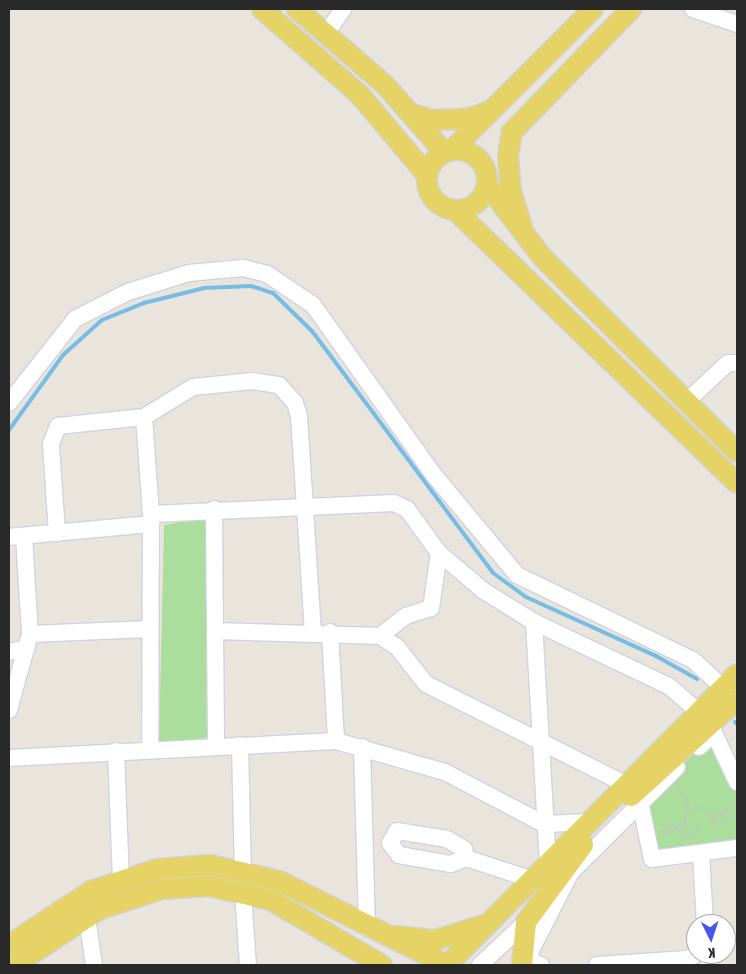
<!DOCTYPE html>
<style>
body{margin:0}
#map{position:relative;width:746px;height:974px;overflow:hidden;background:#eae5dc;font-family:"Asap Condensed",sans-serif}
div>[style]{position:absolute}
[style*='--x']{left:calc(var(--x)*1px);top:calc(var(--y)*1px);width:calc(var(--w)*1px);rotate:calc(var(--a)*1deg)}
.green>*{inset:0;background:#abdd9c}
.stream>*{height:4px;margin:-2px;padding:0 2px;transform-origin:2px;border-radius:2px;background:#76bce5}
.path>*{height:2px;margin-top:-1px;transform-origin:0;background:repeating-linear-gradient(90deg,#c3c3c3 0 4px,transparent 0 6.5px)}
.roads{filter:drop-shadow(1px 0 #d1d2e1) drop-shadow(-1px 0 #d1d2e1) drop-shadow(0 1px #d1d2e1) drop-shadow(0 -1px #d1d2e1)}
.minor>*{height:16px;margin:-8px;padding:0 8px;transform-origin:8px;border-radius:8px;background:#fff}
.major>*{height:20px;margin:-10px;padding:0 10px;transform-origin:10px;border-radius:10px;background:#e5d465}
.major>.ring{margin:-10px;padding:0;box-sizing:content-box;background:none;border:20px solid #e5d465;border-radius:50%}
span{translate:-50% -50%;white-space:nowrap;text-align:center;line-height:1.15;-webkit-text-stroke:5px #fff;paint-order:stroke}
.frame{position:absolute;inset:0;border:10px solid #292929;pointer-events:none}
.north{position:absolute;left:686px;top:914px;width:50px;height:50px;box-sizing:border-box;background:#fff;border:1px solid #a9a9a9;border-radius:50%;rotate:176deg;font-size:14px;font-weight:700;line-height:20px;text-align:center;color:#292929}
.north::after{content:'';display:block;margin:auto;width:18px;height:22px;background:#4755eb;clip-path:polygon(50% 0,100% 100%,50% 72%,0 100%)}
</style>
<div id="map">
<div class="green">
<div style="clip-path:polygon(204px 517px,209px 520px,209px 730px,206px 738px,159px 742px,164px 525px)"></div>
<div style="clip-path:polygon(713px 736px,737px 783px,737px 846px,653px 857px,641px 803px)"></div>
</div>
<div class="stream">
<div style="--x:9;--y:430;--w:92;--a:-54.2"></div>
<div style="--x:63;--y:355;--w:52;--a:-41.9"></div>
<div style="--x:102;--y:320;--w:45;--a:-22"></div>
<div style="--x:144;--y:303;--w:62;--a:-14"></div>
<div style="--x:204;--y:288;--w:47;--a:-2.4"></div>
<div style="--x:251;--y:286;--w:23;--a:18"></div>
<div style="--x:273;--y:293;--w:54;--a:44.3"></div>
<div style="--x:312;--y:331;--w:302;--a:53.2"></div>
<div style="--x:493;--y:573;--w:41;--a:36"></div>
<div style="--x:526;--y:597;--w:143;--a:24.4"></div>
<div style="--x:656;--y:656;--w:47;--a:29.3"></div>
<div style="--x:735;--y:722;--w:3;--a:45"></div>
</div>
<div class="path">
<div style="--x:677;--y:787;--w:26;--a:59"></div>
<div style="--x:712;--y:817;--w:27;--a:-24"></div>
<div style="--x:660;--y:825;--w:13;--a:-4"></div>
<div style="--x:673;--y:824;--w:17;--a:54"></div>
<div style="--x:683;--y:838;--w:9;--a:-6"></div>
<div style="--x:692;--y:837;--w:15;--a:-58"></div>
<div style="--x:685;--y:826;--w:13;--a:-86"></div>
<div style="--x:686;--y:813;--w:14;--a:-25"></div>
<div style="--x:699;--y:807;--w:25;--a:42"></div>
<div style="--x:718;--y:824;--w:15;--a:-20"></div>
<div style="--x:662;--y:835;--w:29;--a:-22"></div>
</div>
<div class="roads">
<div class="minor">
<div style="--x:693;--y:9;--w:46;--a:18.8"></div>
<div style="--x:327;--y:32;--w:28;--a:-55"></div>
<div style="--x:686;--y:402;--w:57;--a:-42.9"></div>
<div style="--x:728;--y:363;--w:9;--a:0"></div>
<div style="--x:9;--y:403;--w:107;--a:-51.8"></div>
<div style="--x:75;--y:319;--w:59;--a:-27"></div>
<div style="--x:128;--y:292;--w:64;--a:-17.3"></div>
<div style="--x:189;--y:273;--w:54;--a:-5.3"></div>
<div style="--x:243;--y:268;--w:25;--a:14"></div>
<div style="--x:267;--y:274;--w:55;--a:34"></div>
<div style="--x:313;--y:305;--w:209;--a:54.6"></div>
<div style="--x:434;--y:475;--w:130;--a:50.3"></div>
<div style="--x:517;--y:575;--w:195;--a:25.8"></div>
<div style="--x:693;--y:660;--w:52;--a:42.6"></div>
<div style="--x:144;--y:417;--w:97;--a:85.9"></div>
<div style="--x:151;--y:514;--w:235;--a:90.2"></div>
<div style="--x:214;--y:509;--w:237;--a:89.5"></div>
<div style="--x:151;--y:514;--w:243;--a:-2.6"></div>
<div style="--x:394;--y:503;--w:14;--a:25"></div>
<div style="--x:407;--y:509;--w:54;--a:54"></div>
<div style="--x:439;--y:553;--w:59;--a:40.2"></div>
<div style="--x:484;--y:591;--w:59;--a:31.8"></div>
<div style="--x:534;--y:622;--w:149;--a:25.4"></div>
<div style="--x:669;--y:686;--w:52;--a:41.1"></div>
<div style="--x:57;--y:533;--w:89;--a:-93.9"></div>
<div style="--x:51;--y:444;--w:19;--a:-69"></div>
<div style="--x:58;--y:426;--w:86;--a:-6"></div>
<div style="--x:144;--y:417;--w:57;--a:-31.5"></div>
<div style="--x:193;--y:387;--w:60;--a:-5.7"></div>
<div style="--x:253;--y:381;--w:26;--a:9"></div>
<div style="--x:279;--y:385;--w:24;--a:48"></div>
<div style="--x:295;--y:403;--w:14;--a:73"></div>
<div style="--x:299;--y:416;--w:215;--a:86.3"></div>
<div style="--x:9;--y:537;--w:143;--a:-5.2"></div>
<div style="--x:534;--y:622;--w:242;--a:86.7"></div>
<div style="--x:215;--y:631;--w:165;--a:1.7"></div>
<div style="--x:380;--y:636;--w:20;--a:33"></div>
<div style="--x:397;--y:647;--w:47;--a:51.9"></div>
<div style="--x:426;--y:684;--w:223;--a:26.7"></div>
<div style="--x:330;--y:632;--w:109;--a:86.8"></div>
<div style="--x:30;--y:634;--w:120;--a:-2.4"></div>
<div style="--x:380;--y:636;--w:33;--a:-38"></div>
<div style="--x:406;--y:616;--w:26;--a:-18"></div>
<div style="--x:431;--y:608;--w:56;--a:-81.7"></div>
<div style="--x:9;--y:652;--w:18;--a:-13"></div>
<div style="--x:9;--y:710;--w:79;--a:-74.6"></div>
<div style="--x:30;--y:634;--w:98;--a:-93.5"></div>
<div style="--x:240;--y:745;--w:128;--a:88.7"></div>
<div style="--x:362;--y:747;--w:181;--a:88.4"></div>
<div style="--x:699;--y:747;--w:21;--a:-43"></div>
<div style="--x:714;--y:733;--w:54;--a:64.9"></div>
<div style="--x:116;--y:751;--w:130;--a:87.8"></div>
<div style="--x:9;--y:758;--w:327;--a:-3"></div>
<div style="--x:336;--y:741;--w:113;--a:15.9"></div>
<div style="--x:445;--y:772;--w:112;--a:27.7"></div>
<div style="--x:544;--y:824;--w:45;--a:-2.5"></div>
<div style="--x:640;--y:802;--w:58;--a:78.1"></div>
<div style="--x:652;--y:859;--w:86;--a:-7.4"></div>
<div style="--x:701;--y:853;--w:71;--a:86.8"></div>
<div style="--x:466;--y:858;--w:9;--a:-103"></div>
<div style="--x:464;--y:849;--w:20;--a:-150"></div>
<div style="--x:447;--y:839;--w:51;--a:-170.9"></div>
<div style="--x:397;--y:831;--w:14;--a:120"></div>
<div style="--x:390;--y:843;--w:15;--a:53"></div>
<div style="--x:399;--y:855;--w:53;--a:9.8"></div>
<div style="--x:451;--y:864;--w:16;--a:-22"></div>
<div style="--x:466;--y:858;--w:71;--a:18.2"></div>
<div style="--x:243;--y:894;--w:71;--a:86"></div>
<div style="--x:87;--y:918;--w:48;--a:81.5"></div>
<div style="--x:708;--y:954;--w:11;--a:85"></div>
<div style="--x:480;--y:965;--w:63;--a:-43.1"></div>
<div style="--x:541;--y:965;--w:9;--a:-162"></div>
<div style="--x:532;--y:962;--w:10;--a:-101"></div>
<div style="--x:530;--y:952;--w:90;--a:-62.9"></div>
<div style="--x:571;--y:872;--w:149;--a:-44.7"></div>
<div style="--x:597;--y:965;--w:90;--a:-3.8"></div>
<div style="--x:687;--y:959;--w:10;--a:-29"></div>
</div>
<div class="major">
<div style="--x:262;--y:9;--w:130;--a:41.3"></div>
<div style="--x:360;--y:95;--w:104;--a:50.1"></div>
<div style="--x:297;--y:9;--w:116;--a:40.8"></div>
<div style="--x:385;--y:85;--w:89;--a:48.6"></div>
<div style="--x:410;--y:113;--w:22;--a:18"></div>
<div style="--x:431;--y:120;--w:37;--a:-2"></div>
<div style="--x:468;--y:119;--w:20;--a:-20"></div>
<div class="ring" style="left:427px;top:150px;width:40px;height:40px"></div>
<div style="--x:452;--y:150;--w:199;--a:-45"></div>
<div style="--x:487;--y:185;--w:92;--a:52.5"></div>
<div style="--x:543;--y:258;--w:274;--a:45"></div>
<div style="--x:455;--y:210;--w:392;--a:44.1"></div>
<div style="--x:522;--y:227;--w:37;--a:-107"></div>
<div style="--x:511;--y:192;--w:36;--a:-95"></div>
<div style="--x:508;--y:156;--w:24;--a:-81"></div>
<div style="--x:512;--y:132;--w:171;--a:-45.9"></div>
<div style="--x:631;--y:796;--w:143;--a:-42.2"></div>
<div style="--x:396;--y:936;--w:39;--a:6"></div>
<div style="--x:435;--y:940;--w:51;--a:-17"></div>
<div style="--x:9;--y:945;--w:98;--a:-33.4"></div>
<div style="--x:91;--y:891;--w:71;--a:-18.2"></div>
<div style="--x:158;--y:869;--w:52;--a:-4.4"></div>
<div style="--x:210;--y:865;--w:71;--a:13.1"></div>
<div style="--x:279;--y:881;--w:181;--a:26.6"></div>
<div style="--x:453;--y:959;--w:402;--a:-45.1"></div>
<div style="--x:15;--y:965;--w:102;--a:-33.4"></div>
<div style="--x:100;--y:909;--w:65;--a:-17.9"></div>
<div style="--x:162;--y:889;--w:46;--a:-3.7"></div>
<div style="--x:208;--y:886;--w:65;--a:12.5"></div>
<div style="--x:271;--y:900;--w:129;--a:30.4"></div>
<div style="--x:522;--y:965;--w:43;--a:-84.7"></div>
<div style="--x:526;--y:922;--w:96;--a:-53.5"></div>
</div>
</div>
<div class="frame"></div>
<div class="north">K</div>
</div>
